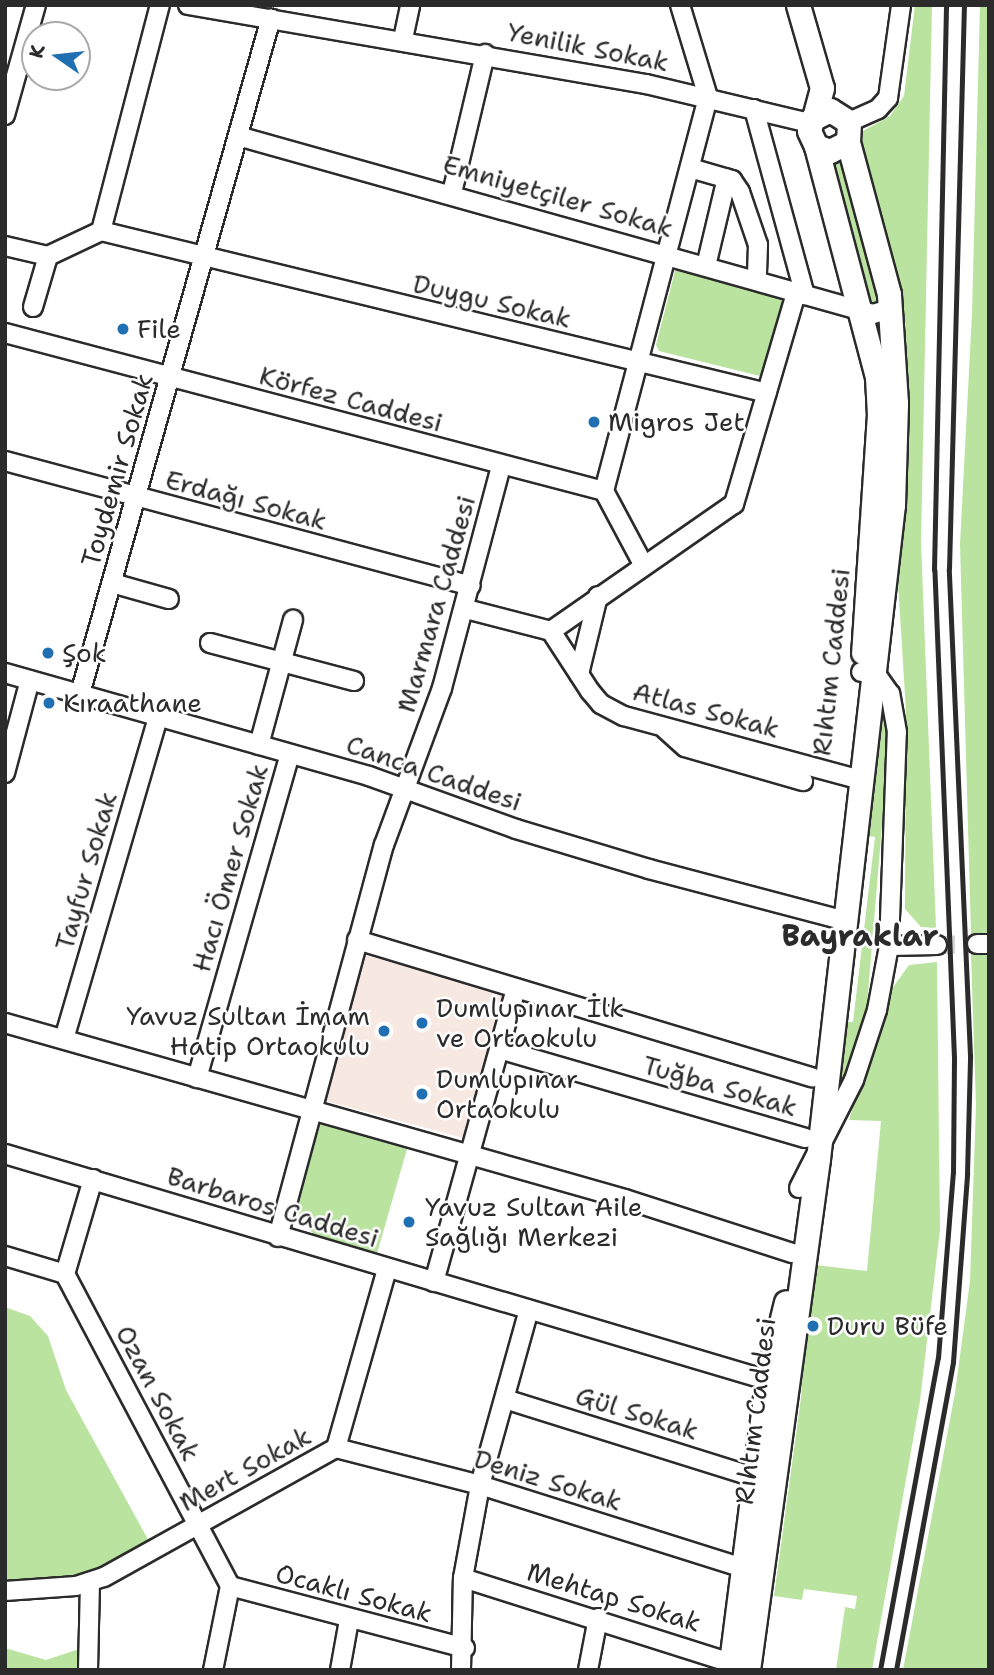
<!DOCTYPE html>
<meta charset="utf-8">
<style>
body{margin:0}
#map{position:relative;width:994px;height:1675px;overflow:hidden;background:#fff;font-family:"Shantell Sans",sans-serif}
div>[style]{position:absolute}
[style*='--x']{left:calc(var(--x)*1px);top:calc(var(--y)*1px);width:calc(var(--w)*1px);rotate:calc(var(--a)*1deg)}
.built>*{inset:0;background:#f8e8e2;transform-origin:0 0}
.green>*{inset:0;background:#bae3a0}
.minor-tunnel>*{height:18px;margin-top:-9px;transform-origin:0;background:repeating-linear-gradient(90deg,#d5d5d5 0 18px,transparent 0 27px)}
.roads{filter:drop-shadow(2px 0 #2b2b2b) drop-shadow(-2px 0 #2b2b2b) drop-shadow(0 2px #2b2b2b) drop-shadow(0 -2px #2b2b2b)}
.minor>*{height:18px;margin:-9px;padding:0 9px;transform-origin:9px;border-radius:9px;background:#fff}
.major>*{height:23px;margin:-11.5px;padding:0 11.5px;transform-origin:11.5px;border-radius:11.5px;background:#fff}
.rail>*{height:4.5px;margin:-2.25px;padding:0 2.25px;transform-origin:2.25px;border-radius:2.25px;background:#2b2b2b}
.dots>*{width:19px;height:19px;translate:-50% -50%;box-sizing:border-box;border:4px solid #fff;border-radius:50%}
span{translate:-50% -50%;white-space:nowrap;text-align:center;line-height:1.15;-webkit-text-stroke:5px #fff;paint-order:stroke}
.street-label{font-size:26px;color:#2b2b2b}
.poi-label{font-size:26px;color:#2b2b2b}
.left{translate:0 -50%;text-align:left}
.right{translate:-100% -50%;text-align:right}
.quarter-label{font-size:30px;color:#2b2b2b;font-weight:700}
.frame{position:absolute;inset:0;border:7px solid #2b2b2b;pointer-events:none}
.north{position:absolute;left:21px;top:21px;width:70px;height:70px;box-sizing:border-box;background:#fff;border:2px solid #aaa;border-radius:50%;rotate:284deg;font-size:19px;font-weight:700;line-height:28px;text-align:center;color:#2b2b2b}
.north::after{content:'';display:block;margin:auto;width:24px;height:32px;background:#1f6fb2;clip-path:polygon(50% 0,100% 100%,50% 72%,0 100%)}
</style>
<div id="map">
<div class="built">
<div style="left:364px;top:955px;width:148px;height:151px;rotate:15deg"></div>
</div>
<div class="green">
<div style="clip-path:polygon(915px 5px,932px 5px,921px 542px,936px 928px,921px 927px,905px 909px,906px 711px,898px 583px,908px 455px,906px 327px,894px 262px,860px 143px,863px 131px,890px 116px,904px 96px)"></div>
<div style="clip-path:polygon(980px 5px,989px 5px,989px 933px,971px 934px,960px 544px,972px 313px)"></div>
<div style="clip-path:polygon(845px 158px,883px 307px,872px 305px,830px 160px)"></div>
<div style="clip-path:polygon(682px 269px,777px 295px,782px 302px,760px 376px,659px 351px,656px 345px,675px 271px)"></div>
<div style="clip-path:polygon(885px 703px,889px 741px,867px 1005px,861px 1037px,830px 1117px,843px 1022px,853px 1022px,875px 837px,868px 836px)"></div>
<div style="clip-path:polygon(989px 953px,989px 1670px,903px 1670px,955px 1393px,970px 1281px,976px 1106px,971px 954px)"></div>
<div style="clip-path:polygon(937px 962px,940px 1229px,920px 1401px,872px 1670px,836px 1670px,845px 1607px,855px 1609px,857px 1596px,804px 1589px,802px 1600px,774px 1596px,801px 1398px,807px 1314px,815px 1265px,867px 1271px,881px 1121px,849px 1120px,891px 990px,909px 965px)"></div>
<div style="clip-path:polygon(320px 1124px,407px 1149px,376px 1257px,319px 1240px,299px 1218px,298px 1206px)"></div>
<div style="clip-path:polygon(5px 1307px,30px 1316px,48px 1336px,66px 1390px,151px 1545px,87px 1576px,5px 1582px)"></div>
<div style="clip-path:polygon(5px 1648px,46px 1660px,76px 1650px,83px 1652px,81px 1670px,5px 1670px)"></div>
</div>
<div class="minor-tunnel">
<div style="--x:937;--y:945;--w:40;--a:-1.4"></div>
</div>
<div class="roads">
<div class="minor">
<div style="--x:188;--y:5;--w:465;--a:9.8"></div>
<div style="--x:646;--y:84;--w:169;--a:13.4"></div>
<div style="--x:403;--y:39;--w:35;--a:-78"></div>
<div style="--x:754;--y:109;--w:193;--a:74.7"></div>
<div style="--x:5;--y:115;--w:114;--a:-74.3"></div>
<div style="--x:849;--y:122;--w:32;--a:-24"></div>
<div style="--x:878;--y:109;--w:15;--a:-48"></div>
<div style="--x:888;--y:98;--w:94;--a:-82"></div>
<div style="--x:238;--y:136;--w:659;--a:15.66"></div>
<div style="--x:873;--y:314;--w:19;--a:-16"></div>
<div style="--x:690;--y:168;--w:44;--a:15.9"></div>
<div style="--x:732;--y:180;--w:14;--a:56"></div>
<div style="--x:740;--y:192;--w:56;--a:71.2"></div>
<div style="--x:758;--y:245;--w:36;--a:92"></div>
<div style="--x:452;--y:193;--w:143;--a:-76.6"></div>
<div style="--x:101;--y:231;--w:685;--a:13.67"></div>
<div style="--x:5;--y:246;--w:44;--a:13.1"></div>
<div style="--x:48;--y:256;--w:59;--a:-25.3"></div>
<div style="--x:101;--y:231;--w:234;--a:-75.4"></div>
<div style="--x:706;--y:266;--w:90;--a:-76.6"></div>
<div style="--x:33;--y:307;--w:53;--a:-73.6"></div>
<div style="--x:5;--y:333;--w:619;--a:14.78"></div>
<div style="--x:604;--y:491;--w:83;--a:61.9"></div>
<div style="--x:5;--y:461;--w:482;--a:15"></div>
<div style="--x:604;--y:491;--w:407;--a:-75.2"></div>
<div style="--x:708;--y:97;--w:96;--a:-106.9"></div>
<div style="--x:112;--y:583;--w:59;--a:15.7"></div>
<div style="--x:466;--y:609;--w:88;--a:14.5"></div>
<div style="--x:551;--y:631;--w:72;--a:57"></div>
<div style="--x:590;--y:691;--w:17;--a:50"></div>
<div style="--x:601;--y:704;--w:26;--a:28"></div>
<div style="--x:624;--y:716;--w:245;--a:15.1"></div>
<div style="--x:551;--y:631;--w:223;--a:-34.8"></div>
<div style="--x:734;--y:504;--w:220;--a:-73.6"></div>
<div style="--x:210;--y:643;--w:149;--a:14.8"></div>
<div style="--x:5;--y:673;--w:378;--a:15.8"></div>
<div style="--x:369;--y:776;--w:156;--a:19.8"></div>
<div style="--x:516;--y:829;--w:139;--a:16.7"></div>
<div style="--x:649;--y:869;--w:204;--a:14.8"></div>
<div style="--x:579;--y:674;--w:80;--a:-76.3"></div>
<div style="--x:80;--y:694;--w:702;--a:-74.22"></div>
<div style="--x:665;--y:729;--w:27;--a:42"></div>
<div style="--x:685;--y:747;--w:123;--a:16.1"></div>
<div style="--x:259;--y:745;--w:130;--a:-74.8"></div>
<div style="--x:5;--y:773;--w:96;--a:-75"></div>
<div style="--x:357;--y:940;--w:476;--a:16.8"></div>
<div style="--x:977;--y:944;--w:12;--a:0"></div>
<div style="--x:889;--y:946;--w:48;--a:-1.2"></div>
<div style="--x:5;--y:1023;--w:644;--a:15.85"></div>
<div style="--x:625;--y:1199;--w:176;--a:17.9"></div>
<div style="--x:64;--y:1039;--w:335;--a:-73.7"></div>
<div style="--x:499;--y:1049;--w:319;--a:16.2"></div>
<div style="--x:197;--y:1078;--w:337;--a:-74"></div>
<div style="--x:5;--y:1154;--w:795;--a:16.52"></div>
<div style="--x:93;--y:1179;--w:99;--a:106.4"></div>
<div style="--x:65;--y:1274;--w:353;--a:62.1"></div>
<div style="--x:230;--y:1586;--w:86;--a:101.4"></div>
<div style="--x:799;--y:1188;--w:121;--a:-63"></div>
<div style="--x:854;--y:1080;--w:74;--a:-71.8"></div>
<div style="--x:877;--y:1010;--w:65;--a:-79.4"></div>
<div style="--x:889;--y:946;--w:214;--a:-87.9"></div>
<div style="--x:897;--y:732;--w:39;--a:-100"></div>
<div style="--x:890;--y:694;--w:24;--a:-125"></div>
<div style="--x:876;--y:674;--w:15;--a:-172"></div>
<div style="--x:278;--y:1237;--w:406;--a:-74.9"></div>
<div style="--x:384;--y:845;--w:167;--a:-69.7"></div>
<div style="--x:442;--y:688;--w:229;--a:-75.1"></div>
<div style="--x:5;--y:1256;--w:63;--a:16.7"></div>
<div style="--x:434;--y:1282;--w:305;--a:-74.4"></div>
<div style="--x:505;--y:1399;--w:261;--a:17.4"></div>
<div style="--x:336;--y:1448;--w:149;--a:14.4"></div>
<div style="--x:480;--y:1485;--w:276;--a:17.5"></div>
<div style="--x:463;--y:1578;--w:292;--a:17.6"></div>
<div style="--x:230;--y:1586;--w:243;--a:14.8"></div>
<div style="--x:5;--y:1591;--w:71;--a:-4"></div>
<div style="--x:76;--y:1586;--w:29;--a:-18"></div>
<div style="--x:104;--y:1577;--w:265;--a:-29.1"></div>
<div style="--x:336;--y:1448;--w:186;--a:-74.1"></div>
<div style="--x:88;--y:1670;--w:87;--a:-88.7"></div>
<div style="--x:340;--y:1670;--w:51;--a:-79.8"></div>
<div style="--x:461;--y:1670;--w:92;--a:-88.8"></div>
<div style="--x:463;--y:1578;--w:95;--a:-79.6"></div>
<div style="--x:480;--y:1485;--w:182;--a:-74.4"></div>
<div style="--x:588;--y:1670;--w:53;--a:-79.1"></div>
</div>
<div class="major">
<div style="--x:798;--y:5;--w:86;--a:73.9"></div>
<div style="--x:822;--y:88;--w:28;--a:105"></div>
<div style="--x:816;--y:146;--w:239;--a:75.2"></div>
<div style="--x:877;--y:377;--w:37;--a:87"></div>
<div style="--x:879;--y:414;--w:239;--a:93.8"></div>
<div style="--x:730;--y:1670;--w:292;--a:-82.7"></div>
<div style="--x:767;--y:1380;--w:80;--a:-76.3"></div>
<div style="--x:748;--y:1670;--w:516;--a:-82.2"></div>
<div style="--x:818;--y:1159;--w:658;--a:-83.46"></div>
<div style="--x:893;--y:505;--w:102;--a:-88.3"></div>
<div style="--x:896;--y:403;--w:109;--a:-93.7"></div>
<div style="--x:889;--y:294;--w:157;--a:-105.1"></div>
<div style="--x:848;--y:142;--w:20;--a:-87"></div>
<div style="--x:849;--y:122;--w:22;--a:-148"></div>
<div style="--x:830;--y:110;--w:20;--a:153"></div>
<div style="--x:812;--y:119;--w:12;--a:104"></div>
<div style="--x:809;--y:131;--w:17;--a:65"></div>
<div style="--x:816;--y:146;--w:15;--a:20"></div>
<div style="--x:830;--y:151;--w:20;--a:-27"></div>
</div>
</div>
<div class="rail">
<div style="--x:880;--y:1670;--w:317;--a:-79.5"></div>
<div style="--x:938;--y:1358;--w:186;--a:-85.4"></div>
<div style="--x:953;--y:1173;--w:115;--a:-89.5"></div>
<div style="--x:954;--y:1058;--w:488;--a:-92.3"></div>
<div style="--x:934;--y:570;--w:565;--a:-88.78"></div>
<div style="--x:896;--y:1670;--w:313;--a:-79.5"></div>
<div style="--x:953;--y:1362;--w:189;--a:-85.7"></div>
<div style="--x:967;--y:1174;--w:118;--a:-88.5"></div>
<div style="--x:970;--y:1056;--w:487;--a:-92.5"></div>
<div style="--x:949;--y:569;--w:564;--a:-88.48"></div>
</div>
<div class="dots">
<div style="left:123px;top:329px;background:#1f6fb2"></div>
<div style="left:594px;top:422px;background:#1f6fb2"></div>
<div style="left:48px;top:653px;background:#1f6fb2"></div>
<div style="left:49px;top:703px;background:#1f6fb2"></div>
<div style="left:422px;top:1023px;background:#1f6fb2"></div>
<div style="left:384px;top:1031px;background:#1f6fb2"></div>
<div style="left:422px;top:1094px;background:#1f6fb2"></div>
<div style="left:409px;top:1222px;background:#1f6fb2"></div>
<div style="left:813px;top:1326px;background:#1f6fb2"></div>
</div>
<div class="street-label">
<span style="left:588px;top:47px;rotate:11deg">Yenilik Sokak</span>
<span style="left:558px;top:196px;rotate:16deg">Emniyetçiler Sokak</span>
<span style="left:492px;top:301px;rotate:13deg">Duygu Sokak</span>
<span style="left:351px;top:399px;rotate:15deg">Körfez Caddesi</span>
<span style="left:117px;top:470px;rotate:-74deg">Toydemir Sokak</span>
<span style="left:246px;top:500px;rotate:15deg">Erdağı Sokak</span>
<span style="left:436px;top:604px;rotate:-74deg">Marmara Caddesi</span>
<span style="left:831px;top:662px;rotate:-84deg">Rıhtım Caddesi</span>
<span style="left:706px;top:710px;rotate:15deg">Atlas Sokak</span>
<span style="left:434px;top:773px;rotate:19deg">Canca Caddesi</span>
<span style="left:230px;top:868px;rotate:-74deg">Hacı Ömer Sokak</span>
<span style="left:86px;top:871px;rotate:-74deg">Tayfur Sokak</span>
<span style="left:720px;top:1086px;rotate:16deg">Tuğba Sokak</span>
<span style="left:273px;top:1207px;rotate:17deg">Barbaros Caddesi</span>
<span style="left:158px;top:1393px;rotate:62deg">Ozan Sokak</span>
<span style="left:755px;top:1411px;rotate:-83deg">Rıhtım Caddesi</span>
<span style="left:637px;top:1413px;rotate:17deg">Gül Sokak</span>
<span style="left:245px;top:1469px;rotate:-29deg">Mert Sokak</span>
<span style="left:548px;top:1480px;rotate:17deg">Deniz Sokak</span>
<span style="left:354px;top:1593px;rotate:15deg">Ocaklı Sokak</span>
<span style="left:614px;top:1597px;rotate:17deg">Mehtap Sokak</span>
</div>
<div class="poi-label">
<span class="left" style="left:137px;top:329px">File</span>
<span class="left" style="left:608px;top:422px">Migros Jet</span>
<span class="left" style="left:62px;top:653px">Şok</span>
<span class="left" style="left:63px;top:703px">Kıraathane</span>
<span class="left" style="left:436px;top:1023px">Dumlupınar İlk<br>ve Ortaokulu</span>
<span class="right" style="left:370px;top:1031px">Yavuz Sultan İmam<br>Hatip Ortaokulu</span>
<span class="left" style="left:436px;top:1094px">Dumlupınar<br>Ortaokulu</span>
<span class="left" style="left:425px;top:1222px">Yavuz Sultan Aile<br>Sağlığı Merkezi</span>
<span class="left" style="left:827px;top:1326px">Duru Büfe</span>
</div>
<div class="quarter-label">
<span style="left:860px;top:936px">Bayraklar</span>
</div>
<div class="frame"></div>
<div class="north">K</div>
</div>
